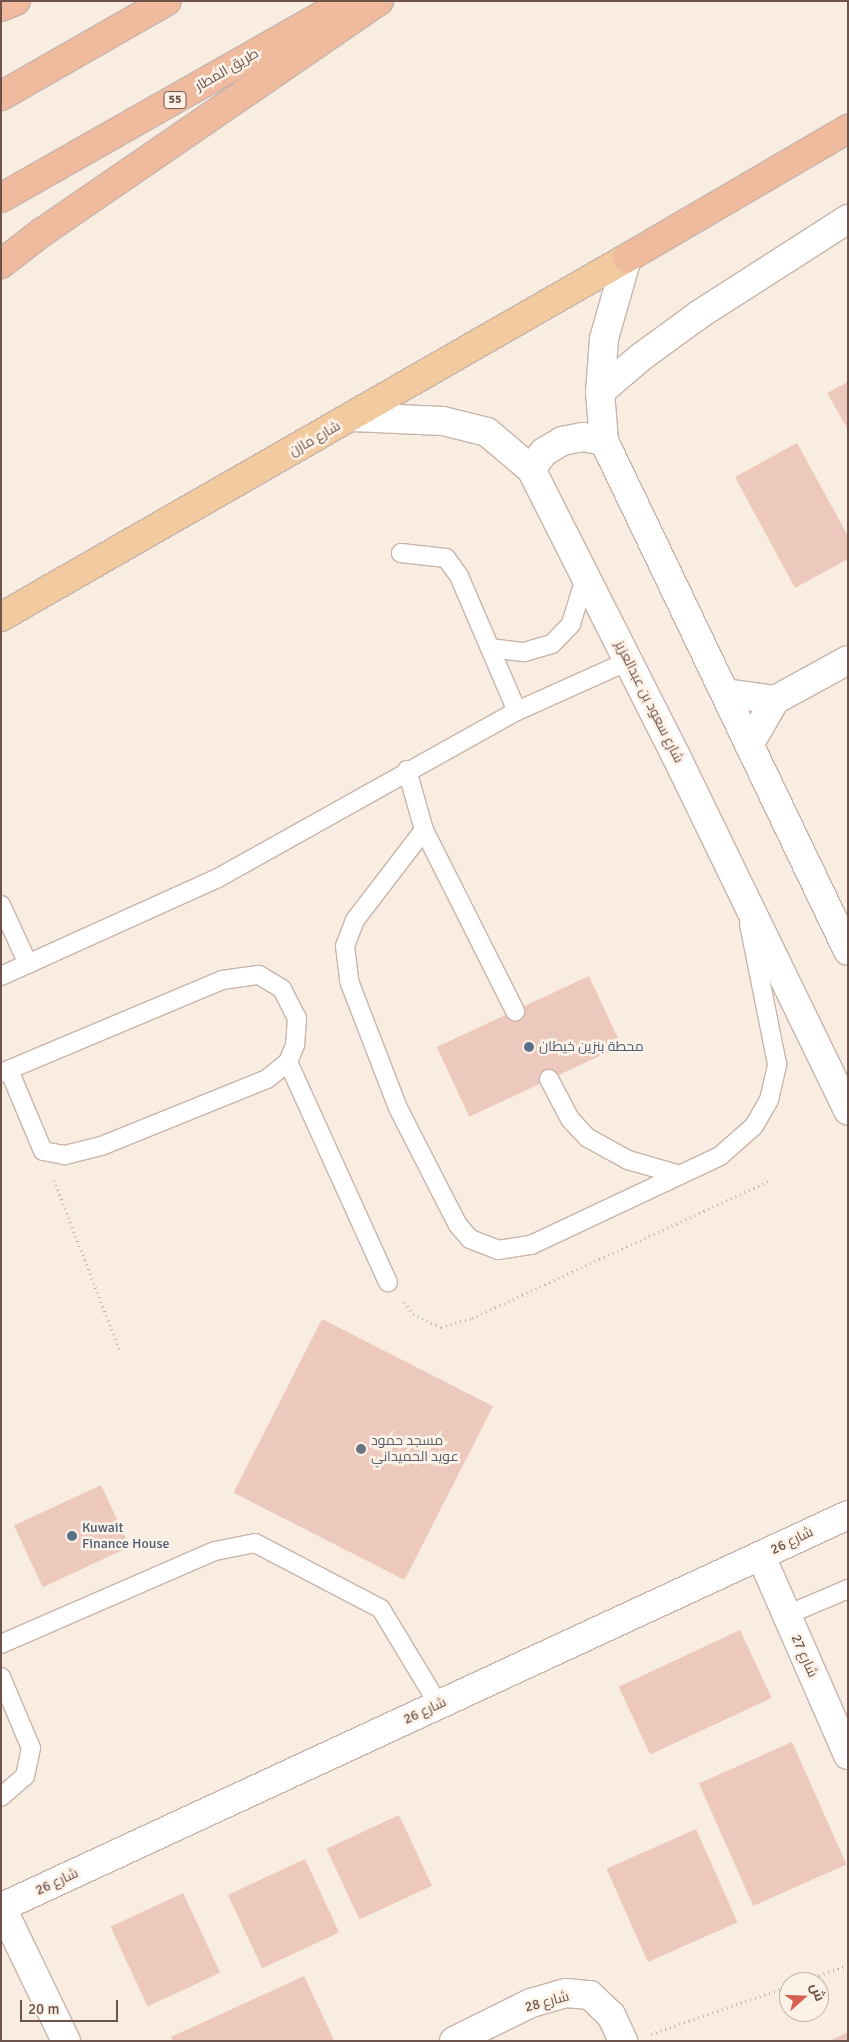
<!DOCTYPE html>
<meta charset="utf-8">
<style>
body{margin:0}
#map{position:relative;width:849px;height:2042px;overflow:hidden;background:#f9ede1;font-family:Signika,Cairo,sans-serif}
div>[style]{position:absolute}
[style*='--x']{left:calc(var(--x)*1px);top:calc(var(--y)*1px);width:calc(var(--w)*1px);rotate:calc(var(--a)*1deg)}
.building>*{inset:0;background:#ecc9bc;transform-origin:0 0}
.path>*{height:3px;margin-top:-1.5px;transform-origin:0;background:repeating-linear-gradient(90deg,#d0ada0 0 1px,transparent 0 5px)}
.roads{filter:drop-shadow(1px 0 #c8b4aa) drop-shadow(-1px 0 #c8b4aa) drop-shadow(0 1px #c8b4aa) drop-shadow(0 -1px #c8b4aa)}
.service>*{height:18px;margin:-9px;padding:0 9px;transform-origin:9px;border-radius:9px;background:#fff}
.minor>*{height:28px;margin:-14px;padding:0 14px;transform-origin:14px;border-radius:14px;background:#fff}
.tertiary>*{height:28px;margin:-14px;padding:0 14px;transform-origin:14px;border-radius:14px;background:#fff}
.secondary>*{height:28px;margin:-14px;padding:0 14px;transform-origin:14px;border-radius:14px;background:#fff}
.primary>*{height:28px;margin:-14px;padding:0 14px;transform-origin:14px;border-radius:14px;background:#f2ca9f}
.trunk>*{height:28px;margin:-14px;padding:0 14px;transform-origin:14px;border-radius:14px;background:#f0ba9e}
.dots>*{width:14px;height:14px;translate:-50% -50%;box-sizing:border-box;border:2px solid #fdf2e7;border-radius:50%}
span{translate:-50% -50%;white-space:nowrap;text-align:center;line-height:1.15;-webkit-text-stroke:5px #fdf2e7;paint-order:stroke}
.shield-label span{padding:1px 4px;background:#fdf2e7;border:1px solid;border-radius:4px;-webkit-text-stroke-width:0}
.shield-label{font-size:12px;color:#6e534b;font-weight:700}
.street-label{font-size:14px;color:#6e534b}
.service-label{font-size:14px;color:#4e5e75}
.left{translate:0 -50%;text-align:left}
.worship-label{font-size:14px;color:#5b616d}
.frame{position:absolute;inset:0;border:2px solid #6e534b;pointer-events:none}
.north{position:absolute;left:779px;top:1972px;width:50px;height:50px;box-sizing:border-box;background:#fdf2e7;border:1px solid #c4b2a9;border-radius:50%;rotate:70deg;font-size:14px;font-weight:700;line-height:20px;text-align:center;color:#6e534b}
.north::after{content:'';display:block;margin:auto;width:18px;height:22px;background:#d86052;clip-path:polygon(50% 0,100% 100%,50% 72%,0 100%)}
.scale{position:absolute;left:20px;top:2000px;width:98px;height:22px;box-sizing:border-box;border:2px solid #6e534b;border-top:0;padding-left:6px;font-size:15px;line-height:18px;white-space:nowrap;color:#6e534b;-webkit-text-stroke:4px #fdf2e7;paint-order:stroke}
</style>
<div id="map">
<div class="building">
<div style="clip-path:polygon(848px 382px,848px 430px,827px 393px)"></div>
<div style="clip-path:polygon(797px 443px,848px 536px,848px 559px,795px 588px,735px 477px)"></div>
<div style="left:589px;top:976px;width:77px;height:168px;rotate:65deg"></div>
<div style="left:322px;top:1319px;width:192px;height:195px;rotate:27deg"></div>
<div style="left:101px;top:1485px;width:68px;height:96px;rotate:65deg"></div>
<div style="left:740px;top:1630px;width:75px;height:134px;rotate:65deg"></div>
<div style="left:792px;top:1742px;width:134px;height:102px;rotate:66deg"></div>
<div style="left:399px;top:1815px;width:78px;height:80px;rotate:65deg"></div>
<div style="left:696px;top:1829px;width:102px;height:98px;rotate:66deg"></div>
<div style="left:305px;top:1859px;width:81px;height:85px;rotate:65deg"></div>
<div style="left:183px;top:1893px;width:88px;height:80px;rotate:65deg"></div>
<div style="clip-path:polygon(304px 1976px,334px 2040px,173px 2041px,171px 2037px)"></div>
<div style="clip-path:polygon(848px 2032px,848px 2041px,829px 2041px)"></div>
</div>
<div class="path">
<div style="--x:54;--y:1180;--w:183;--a:68.9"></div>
<div style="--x:404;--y:1302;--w:15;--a:53"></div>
<div style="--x:413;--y:1314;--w:31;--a:25"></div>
<div style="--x:441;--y:1327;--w:32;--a:-16"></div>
<div style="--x:472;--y:1318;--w:327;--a:-24.8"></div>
<div style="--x:800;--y:1982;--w:51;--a:-19.5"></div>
<div style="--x:651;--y:2034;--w:146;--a:-19.2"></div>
</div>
<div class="roads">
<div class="service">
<div style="--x:401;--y:553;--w:45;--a:6.3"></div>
<div style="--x:446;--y:558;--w:22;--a:54"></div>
<div style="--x:459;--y:576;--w:147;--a:66.8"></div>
<div style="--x:490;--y:648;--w:34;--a:7"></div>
<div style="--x:524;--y:652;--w:29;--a:-16"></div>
<div style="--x:552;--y:644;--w:28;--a:-46"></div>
<div style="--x:571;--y:624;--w:51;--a:-73"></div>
<div style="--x:407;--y:770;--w:62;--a:74.2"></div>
<div style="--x:424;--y:830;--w:203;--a:63.3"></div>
<div style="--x:424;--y:830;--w:113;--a:127.5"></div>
<div style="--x:355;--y:920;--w:28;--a:111"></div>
<div style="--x:345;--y:946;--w:35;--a:83"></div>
<div style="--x:349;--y:981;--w:136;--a:68.9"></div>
<div style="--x:398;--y:1108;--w:131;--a:62.9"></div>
<div style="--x:458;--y:1225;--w:18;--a:49"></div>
<div style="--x:470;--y:1239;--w:30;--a:21"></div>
<div style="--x:498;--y:1250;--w:33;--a:-9"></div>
<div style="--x:531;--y:1245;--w:209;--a:-25.2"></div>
<div style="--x:720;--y:1156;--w:45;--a:-41.4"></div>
<div style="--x:754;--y:1126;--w:30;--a:-60"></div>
<div style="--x:769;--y:1100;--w:37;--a:-77"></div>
<div style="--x:777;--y:1064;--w:143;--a:-101.3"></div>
<div style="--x:1;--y:905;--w:65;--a:65.4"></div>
<div style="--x:1;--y:976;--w:238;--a:-24.3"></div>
<div style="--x:218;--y:878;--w:342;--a:-29.2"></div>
<div style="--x:517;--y:711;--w:122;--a:-24.2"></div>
<div style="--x:288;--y:1062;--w:242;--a:65.6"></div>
<div style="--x:1;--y:1073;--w:240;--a:-22.8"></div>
<div style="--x:222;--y:980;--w:37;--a:-8"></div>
<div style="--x:259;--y:975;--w:27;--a:31"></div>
<div style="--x:282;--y:989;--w:33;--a:63"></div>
<div style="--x:297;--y:1018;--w:27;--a:94"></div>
<div style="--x:295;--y:1045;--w:18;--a:112"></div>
<div style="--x:288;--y:1062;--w:27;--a:141"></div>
<div style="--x:267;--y:1079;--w:179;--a:158"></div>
<div style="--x:101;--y:1146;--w:38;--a:166"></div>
<div style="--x:64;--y:1155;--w:21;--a:-169"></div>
<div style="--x:43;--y:1151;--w:88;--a:-112.8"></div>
<div style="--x:549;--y:1079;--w:45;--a:62.3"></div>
<div style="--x:570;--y:1119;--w:26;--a:47"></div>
<div style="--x:588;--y:1138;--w:46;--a:28.8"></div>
<div style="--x:628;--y:1160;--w:54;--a:16.1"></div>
<div style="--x:787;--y:1615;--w:66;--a:-23.1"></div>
<div style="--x:1;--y:1644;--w:233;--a:-23.5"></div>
<div style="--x:215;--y:1551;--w:41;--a:-11.3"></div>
<div style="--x:255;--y:1543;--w:142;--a:27.6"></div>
<div style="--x:381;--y:1609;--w:112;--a:58.9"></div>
<div style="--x:1;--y:1677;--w:77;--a:67.1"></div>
<div style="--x:31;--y:1748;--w:29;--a:102"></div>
<div style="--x:25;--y:1776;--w:32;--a:139"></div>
</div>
<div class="minor">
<div style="--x:600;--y:392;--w:54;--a:-40.5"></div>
<div style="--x:641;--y:357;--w:73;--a:-36.1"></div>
<div style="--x:700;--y:314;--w:176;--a:-32.7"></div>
<div style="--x:761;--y:1556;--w:217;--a:66.4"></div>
<div style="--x:1;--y:1906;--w:150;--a:64.3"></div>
<div style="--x:2;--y:1907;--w:932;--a:-24.86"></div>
<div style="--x:454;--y:2041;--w:86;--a:-26.3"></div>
<div style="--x:531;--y:2003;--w:36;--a:-16"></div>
<div style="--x:566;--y:1993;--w:24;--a:5"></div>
<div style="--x:590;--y:1995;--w:29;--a:44"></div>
<div style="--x:611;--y:2015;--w:29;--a:65"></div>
</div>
<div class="tertiary">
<div style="--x:725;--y:693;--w:50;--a:8"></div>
<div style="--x:749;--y:745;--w:52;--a:-60"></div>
<div style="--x:775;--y:700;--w:83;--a:-28.7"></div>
</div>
<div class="secondary">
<div style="--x:627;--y:258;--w:84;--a:105.9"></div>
<div style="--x:604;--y:339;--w:53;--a:94.3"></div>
<div style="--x:600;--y:392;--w:49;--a:85.3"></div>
<div style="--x:604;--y:441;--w:565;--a:64.43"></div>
<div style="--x:353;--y:417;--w:90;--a:2.5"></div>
<div style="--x:443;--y:421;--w:45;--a:14"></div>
<div style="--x:487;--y:432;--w:57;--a:40.1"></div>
<div style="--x:531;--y:469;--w:322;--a:63.2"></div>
<div style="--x:676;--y:756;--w:394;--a:64.1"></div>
<div style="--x:531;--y:469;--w:21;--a:-53"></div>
<div style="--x:544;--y:452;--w:21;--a:-31"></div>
<div style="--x:562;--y:441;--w:21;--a:-11"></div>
<div style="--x:583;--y:437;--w:21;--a:11"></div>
</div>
<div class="primary">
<div style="--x:1;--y:617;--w:722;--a:-29.83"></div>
</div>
<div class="trunk">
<div style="--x:1;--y:7;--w:16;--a:-22"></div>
<div style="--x:1;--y:96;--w:191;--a:-29.8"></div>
<div style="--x:1;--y:198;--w:399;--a:-29.6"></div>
<div style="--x:627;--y:258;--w:256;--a:-30.3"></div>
<div style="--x:1;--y:264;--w:51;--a:-37.8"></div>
<div style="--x:41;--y:233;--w:410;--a:-34.5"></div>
</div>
</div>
<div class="dots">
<div style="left:529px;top:1047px;background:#5c6f8a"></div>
<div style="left:361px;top:1449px;background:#6b7280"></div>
<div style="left:72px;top:1536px;background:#5c6f8a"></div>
</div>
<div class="shield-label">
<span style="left:175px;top:100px">55</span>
</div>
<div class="street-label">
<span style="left:227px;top:70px;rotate:-30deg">طريق المطار</span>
<span style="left:315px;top:439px;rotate:-30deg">شارع مازن</span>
<span style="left:649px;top:702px;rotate:63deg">شارع سعود بن عبدالعزيز</span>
<span style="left:792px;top:1541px;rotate:-26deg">شارع 26</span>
<span style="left:804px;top:1656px;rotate:66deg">شارع 27</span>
<span style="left:425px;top:1711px;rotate:-25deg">شارع 26</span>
<span style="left:57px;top:1882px;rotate:-25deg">شارع 26</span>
<span style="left:547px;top:2002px;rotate:-15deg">شارع 28</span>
</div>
<div class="service-label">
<span class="left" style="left:539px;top:1047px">محطة بنزين خيطان</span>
<span class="left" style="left:82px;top:1536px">Kuwait<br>Finance House</span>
</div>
<div class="worship-label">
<span class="left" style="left:371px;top:1449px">مسجد حمود<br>عويد الحميداني</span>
</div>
<div class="frame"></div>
<div class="north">ش</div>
<div class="scale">20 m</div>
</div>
